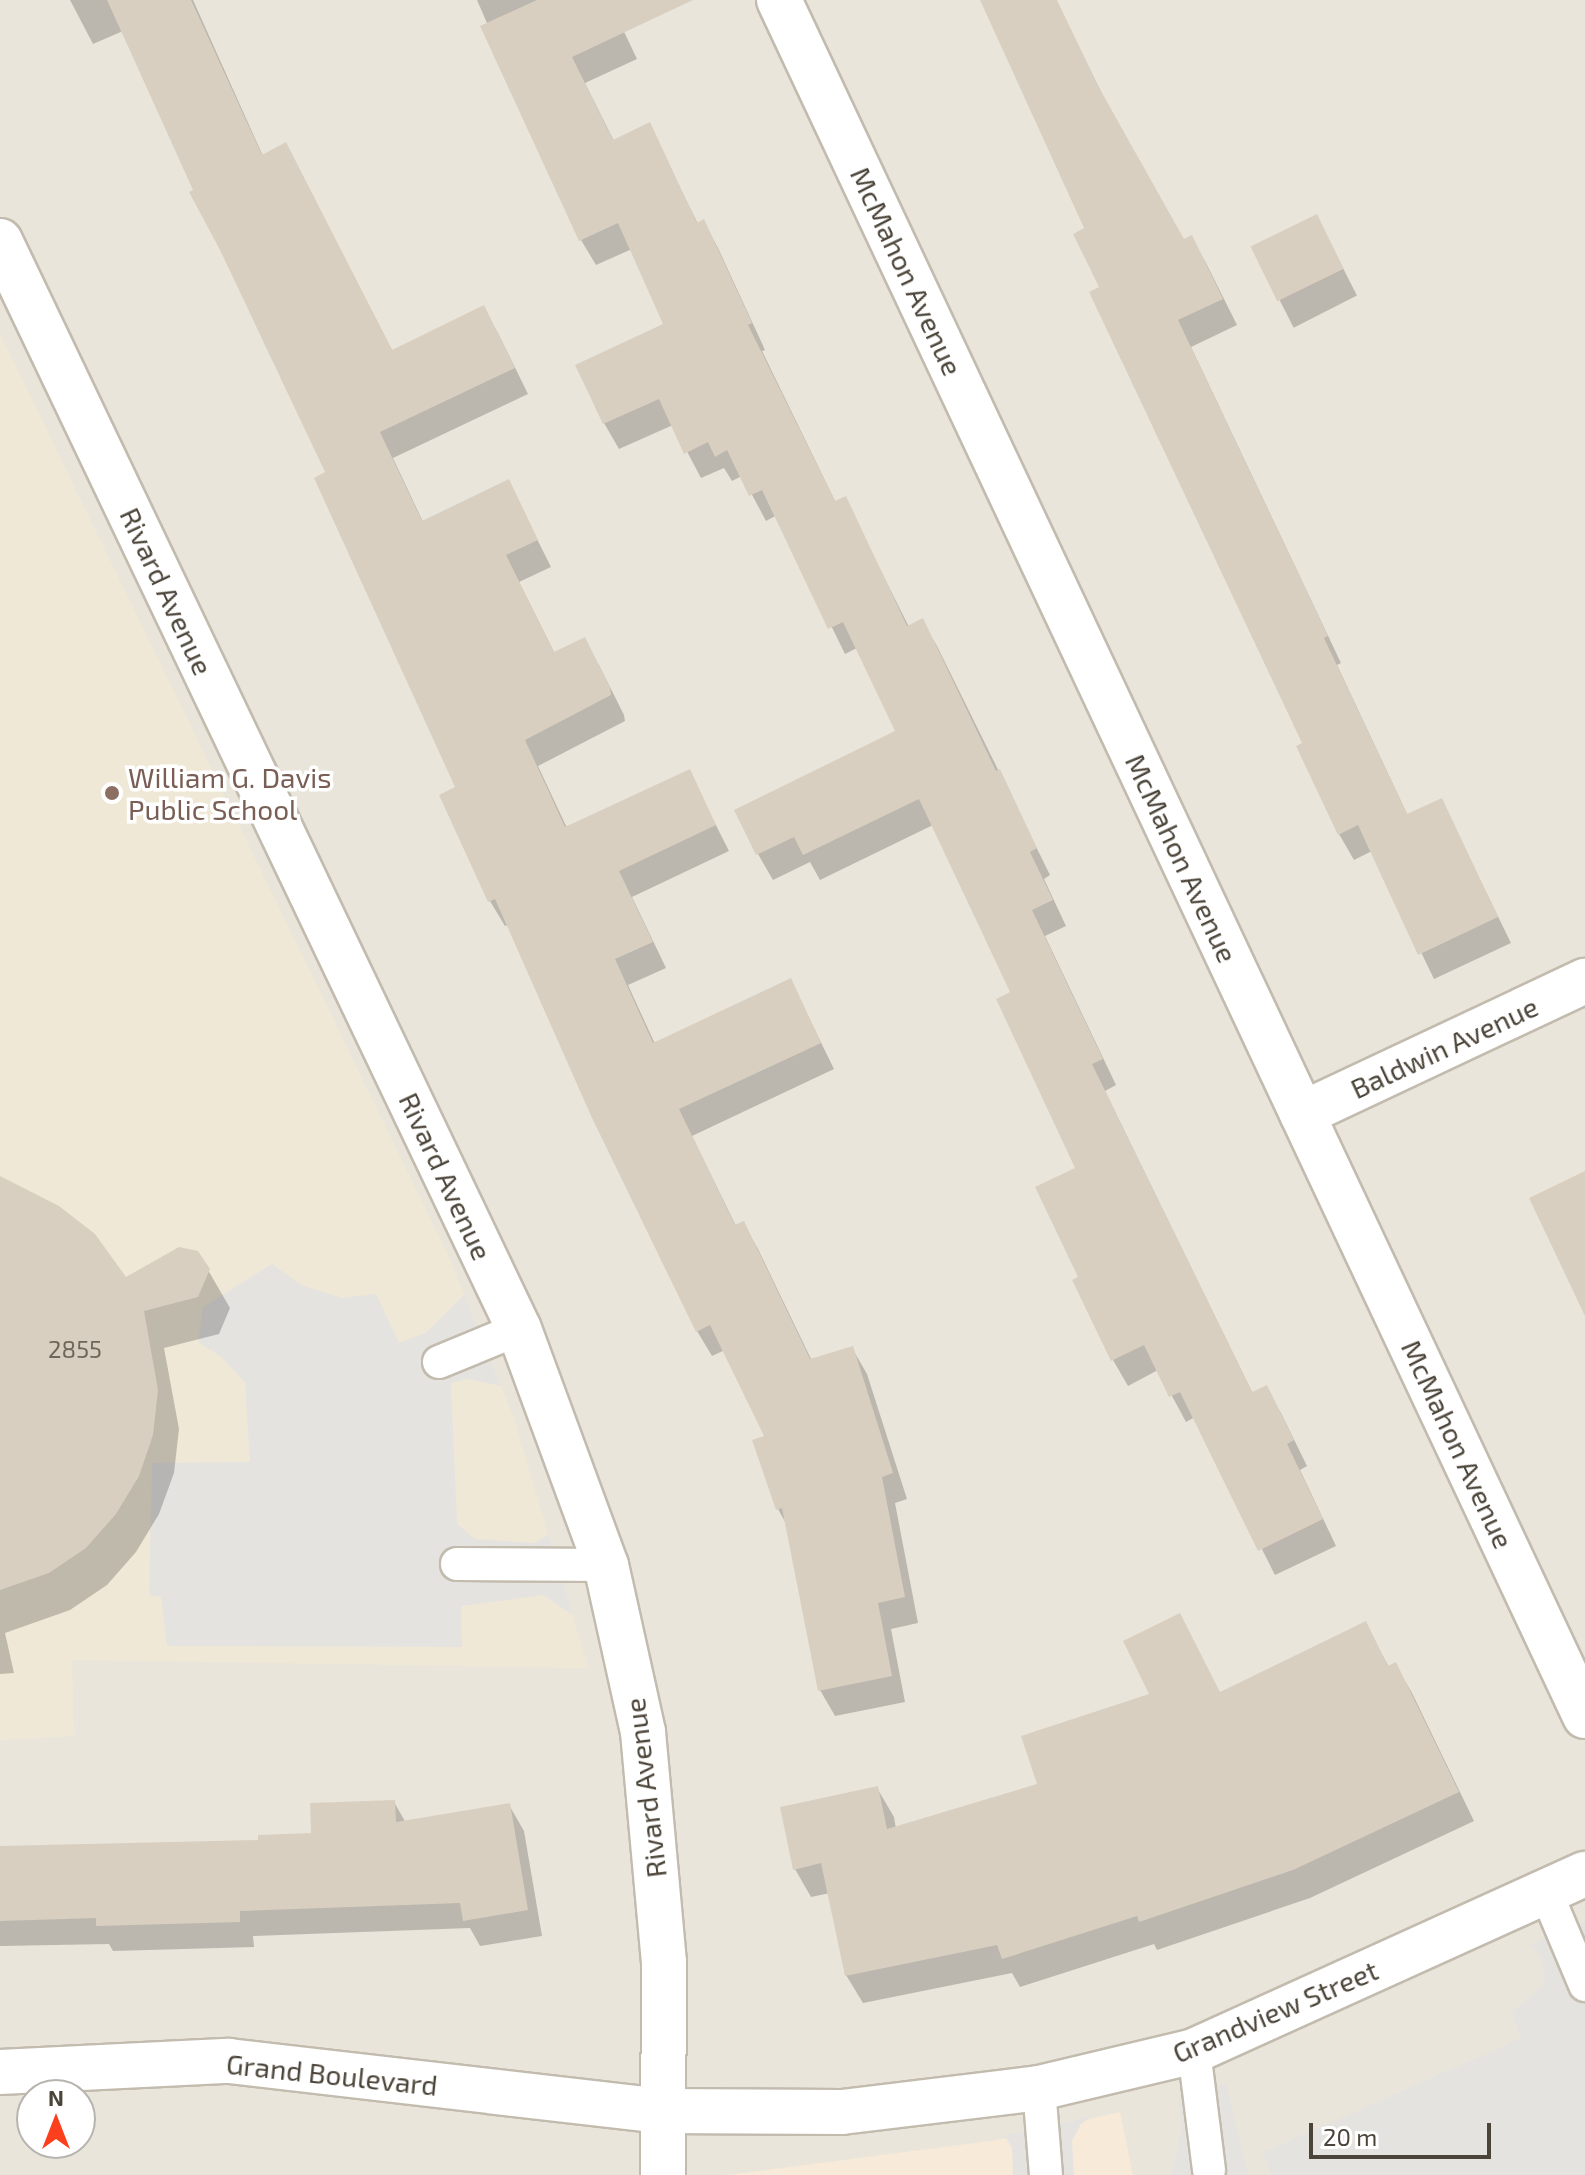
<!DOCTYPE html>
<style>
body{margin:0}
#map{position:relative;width:1585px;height:2175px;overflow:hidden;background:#f6f3ec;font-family:"Exo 2",sans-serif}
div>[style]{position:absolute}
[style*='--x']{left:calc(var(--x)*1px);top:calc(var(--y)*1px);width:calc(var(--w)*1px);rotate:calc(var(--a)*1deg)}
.residential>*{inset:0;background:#eae5da}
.commercial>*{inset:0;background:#f7ead8}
.education>*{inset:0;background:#efe8d6}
.parking>*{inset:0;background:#e5e3e0}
.shadow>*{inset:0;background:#0003;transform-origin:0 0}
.building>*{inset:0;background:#d8cfc1;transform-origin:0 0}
.roads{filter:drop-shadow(2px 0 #c2bbae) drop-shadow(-2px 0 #c2bbae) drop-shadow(0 2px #c2bbae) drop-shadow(0 -2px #c2bbae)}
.lane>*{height:32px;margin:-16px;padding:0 16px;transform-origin:16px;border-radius:16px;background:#fff}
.street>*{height:44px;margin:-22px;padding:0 22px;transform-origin:22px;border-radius:22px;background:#fff}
.dots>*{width:22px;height:22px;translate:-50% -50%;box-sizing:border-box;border:4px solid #fff;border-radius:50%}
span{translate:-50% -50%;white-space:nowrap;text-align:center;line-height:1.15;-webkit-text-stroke:7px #fff;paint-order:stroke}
.number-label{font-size:24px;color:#6e675b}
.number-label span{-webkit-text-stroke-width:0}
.street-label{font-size:28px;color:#4b4439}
.education-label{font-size:28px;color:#785e54}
.left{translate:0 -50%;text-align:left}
.north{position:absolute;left:16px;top:2079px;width:80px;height:80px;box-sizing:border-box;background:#fff;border:2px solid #b7b4b0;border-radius:50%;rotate:0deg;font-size:22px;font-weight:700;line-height:32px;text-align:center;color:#4b4439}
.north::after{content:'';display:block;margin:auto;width:28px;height:36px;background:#fc3f1d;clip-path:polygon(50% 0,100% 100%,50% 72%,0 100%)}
.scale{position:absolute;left:1309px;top:2123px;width:182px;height:36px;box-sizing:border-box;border:4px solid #4b4439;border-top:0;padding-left:10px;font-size:24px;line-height:28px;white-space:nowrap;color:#4b4439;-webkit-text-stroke:6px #fff;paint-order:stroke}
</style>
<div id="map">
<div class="residential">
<div style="clip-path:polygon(evenodd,0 0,1585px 0,1585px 2175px,0 2175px,0 0,32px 2095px,80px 2095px,80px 2143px,32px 2143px,32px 2095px)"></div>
</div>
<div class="commercial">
<div style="clip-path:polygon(1120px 2112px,1133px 2175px,727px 2175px,998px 2140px)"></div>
</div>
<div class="education">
<div style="clip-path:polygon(0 334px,447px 1253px,513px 1416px,588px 1668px,72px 1660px,74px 1736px,0 1740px)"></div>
</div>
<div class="parking">
<div style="clip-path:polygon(272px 1264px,301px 1285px,342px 1298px,376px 1294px,399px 1343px,427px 1332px,464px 1295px,501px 1386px,468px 1379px,451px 1383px,457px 1524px,475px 1539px,534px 1543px,549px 1535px,573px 1615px,543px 1595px,461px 1606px,462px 1647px,167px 1646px,161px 1597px,149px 1595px,152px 1463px,250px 1462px,245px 1382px,220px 1356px,198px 1342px,203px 1307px)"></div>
<div style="clip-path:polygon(1585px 1921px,1585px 2175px,1272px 2175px,1262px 2153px,1521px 2038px,1511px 2012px,1544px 1985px,1543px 1961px,1530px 1944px)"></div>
<div style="clip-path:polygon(1226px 2084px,1248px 2175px,1171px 2175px,1182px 2127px,1178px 2098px)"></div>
<div style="clip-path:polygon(1092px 2116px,1081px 2124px,1072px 2141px,1074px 2175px,1013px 2175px,1012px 2148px,1005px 2136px)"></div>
</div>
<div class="shadow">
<div style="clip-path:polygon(70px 0,193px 0,263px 156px,286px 144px,393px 352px,483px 308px,498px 333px,528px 394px,393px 458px,423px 522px,508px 481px,551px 567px,519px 582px,555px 654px,599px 665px,624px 715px,625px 721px,538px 766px,567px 828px,689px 772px,729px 851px,632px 897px,666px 968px,628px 985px,655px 1044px,791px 981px,834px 1069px,692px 1136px,736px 1226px,743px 1223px,758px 1249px,812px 1361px,852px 1348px,867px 1374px,907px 1499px,895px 1503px,918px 1623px,891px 1629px,905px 1702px,835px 1716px,820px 1690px,788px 1527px,778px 1509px,767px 1437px,725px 1350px,712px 1356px,697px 1331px,508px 925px,505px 926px,490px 901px,458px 788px,328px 473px,123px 31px,93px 44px)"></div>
<div style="clip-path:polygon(477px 0,609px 0,637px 59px,585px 83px,614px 141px,649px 125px,698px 224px,704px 222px,718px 248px,765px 350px,762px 351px,836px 503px,845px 499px,909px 627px,922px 621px,937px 646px,1050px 875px,1044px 879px,1066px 926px,1045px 936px,1116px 1085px,1105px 1091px,1253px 1394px,1266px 1388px,1281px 1413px,1307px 1466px,1300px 1470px,1336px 1546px,1275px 1575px,1195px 1417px,1186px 1422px,1158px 1370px,1128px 1386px,1113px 1360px,1081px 1278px,1078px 1169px,1012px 993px,933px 825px,820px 880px,810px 862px,773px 880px,758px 854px,736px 811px,897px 732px,857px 648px,845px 654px,777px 515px,766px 521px,742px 476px,732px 481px,724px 468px,701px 478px,673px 425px,619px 449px,604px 423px,666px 325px,632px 249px,596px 265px,581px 240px)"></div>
<div style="clip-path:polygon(983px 0,1056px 0,1111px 112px,1184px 241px,1191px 237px,1206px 263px,1237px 325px,1191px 347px,1341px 663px,1337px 665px,1408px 816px,1441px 800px,1511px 943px,1434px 979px,1372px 851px,1354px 860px,1339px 834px,1305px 744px,1102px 288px,1087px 229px)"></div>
<div style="left:1317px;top:217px;width:88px;height:71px;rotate:63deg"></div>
<div style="clip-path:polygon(0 1183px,126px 1280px,208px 1270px,230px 1308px,219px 1334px,164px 1348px,179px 1429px,174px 1473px,159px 1514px,136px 1552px,107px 1585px,70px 1610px,5px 1633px,14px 1673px,0 1674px)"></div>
<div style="clip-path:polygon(1365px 1624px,1389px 1667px,1395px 1664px,1412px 1693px,1474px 1821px,1310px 1898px,1157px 1950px,1154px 1944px,1020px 1987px,1012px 1973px,863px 2003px,846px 1975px,830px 1893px,811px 1897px,795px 1869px,877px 1788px,894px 1817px,896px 1829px,1040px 1785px)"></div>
<div style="clip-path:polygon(394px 1802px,406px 1823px,509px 1805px,524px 1831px,542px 1936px,480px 1946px,470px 1928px,253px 1936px,254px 1947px,113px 1951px,109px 1944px,0 1946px,0 1848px,260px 1842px,313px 1835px)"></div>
</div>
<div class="building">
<div style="clip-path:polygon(107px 0,191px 0,262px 155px,286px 142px,392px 350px,484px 305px,515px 368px,380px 432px,422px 521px,509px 479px,538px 540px,506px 555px,554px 652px,585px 637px,610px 687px,611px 695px,525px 740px,565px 827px,690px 769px,716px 825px,619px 871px,653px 942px,615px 959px,653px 1043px,791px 978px,821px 1043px,679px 1109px,735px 1225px,744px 1221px,810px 1359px,853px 1346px,893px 1473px,882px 1477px,905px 1597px,878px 1603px,892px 1676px,818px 1691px,782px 1508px,776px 1510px,752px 1440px,764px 1436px,710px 1325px,696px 1332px,592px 1118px,495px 899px,488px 902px,439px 795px,455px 787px,314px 478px,325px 472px,220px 250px,189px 192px,193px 190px)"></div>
<div style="clip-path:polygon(537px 0,693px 0,572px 57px,613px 140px,650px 122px,697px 223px,704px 219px,752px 323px,748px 325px,835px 501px,846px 496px,907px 626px,923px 618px,996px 771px,1000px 769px,1037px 848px,1030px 852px,1053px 900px,1032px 910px,1103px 1059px,1092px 1064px,1252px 1392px,1267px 1385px,1294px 1440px,1287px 1444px,1323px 1519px,1258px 1551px,1180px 1392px,1169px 1397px,1144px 1345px,1111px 1361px,1072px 1280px,1078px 1277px,1035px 1187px,1075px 1168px,996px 999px,1010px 992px,919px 799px,803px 855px,794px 837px,756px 855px,734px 810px,895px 731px,843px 622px,828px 629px,762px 490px,749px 496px,727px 450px,715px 457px,708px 442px,684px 454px,659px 399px,603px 424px,575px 365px,663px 324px,618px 223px,579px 241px,480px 26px)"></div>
<div style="clip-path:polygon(980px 0,1057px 0,1097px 84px,1184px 239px,1192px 235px,1223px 299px,1178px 320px,1328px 636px,1324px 638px,1407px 814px,1442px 798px,1498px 917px,1418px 955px,1358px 825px,1338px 835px,1296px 746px,1302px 743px,1089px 292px,1099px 287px,1073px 234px,1084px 228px)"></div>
<div style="left:1317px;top:214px;width:61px;height:74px;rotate:64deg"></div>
<div style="clip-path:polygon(1585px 1171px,1585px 1316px,1529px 1198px)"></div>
<div style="clip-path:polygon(0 1176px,59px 1206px,95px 1234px,126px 1277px,179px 1247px,198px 1251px,210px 1269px,198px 1297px,144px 1311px,158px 1390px,153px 1435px,139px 1476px,116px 1514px,86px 1548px,49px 1573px,0 1590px)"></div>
<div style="clip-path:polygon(1180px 1613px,1220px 1692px,1366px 1621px,1388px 1666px,1396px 1662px,1459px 1792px,1293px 1870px,1139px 1922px,1137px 1916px,1002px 1959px,997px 1945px,845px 1976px,821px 1863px,793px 1870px,780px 1807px,878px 1786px,887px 1829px,1037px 1784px,1021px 1736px,1149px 1694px,1123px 1641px)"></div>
<div style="clip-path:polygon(395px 1800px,396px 1822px,510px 1803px,528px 1910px,463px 1921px,460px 1903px,240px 1911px,240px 1922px,96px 1926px,96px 1918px,0 1921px,0 1846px,258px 1840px,258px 1835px,311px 1833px,310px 1803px)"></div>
</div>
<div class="roads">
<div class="lane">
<div style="--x:439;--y:1362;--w:87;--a:-22.4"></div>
<div style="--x:457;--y:1564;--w:149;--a:0.4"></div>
<div style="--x:1546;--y:1892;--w:101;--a:67.2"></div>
<div style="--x:1194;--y:2051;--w:120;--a:82.8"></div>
<div style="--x:1039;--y:2088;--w:87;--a:85.4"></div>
</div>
<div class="street">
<div style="--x:779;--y:0;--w:1896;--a:64.84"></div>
<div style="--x:0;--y:241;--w:1205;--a:64.5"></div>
<div style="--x:519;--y:1329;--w:252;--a:69.8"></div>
<div style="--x:606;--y:1565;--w:171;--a:77.5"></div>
<div style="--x:643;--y:1732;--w:231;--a:84.8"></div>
<div style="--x:664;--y:1962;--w:213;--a:90.3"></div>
<div style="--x:1302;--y:1114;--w:313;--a:-25.2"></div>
<div style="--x:0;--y:2072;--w:229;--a:-2.8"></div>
<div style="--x:229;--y:2061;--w:437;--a:6.6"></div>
<div style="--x:663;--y:2111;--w:179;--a:0.3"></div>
<div style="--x:842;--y:2112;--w:198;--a:-6.9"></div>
<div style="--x:1039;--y:2088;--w:159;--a:-13.4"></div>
<div style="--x:1194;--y:2051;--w:429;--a:-24.4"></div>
</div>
</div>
<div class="dots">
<div style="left:112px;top:793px;background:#8d6e63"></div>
</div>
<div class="number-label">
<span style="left:75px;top:1349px">2855</span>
</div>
<div class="street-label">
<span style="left:907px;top:271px;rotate:65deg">McMahon Avenue</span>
<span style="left:167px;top:591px;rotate:65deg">Rivard Avenue</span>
<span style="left:1182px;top:858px;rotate:65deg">McMahon Avenue</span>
<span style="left:1444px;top:1047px;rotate:-25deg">Baldwin Avenue</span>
<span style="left:446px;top:1176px;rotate:65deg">Rivard Avenue</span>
<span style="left:1458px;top:1444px;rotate:65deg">McMahon Avenue</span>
<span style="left:645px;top:1788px;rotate:-97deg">Rivard Avenue</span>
<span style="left:1275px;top:2011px;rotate:-23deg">Grandview Street</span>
<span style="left:332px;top:2074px;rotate:6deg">Grand Boulevard</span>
</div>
<div class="education-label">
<span class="left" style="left:128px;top:793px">William G. Davis<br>Public School</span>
</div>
<div class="north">N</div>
<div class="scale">20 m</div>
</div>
